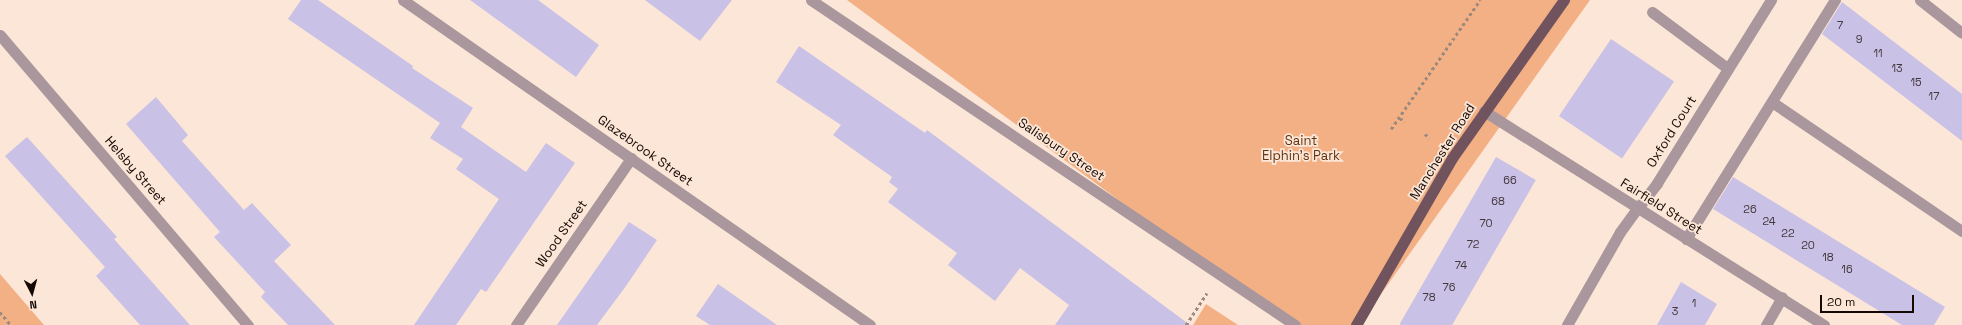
<!DOCTYPE html>
<style>
body{margin:0}
#map{position:relative;width:1962px;height:325px;overflow:hidden;background:#fce6d7;font-family:"Space Grotesk",sans-serif}
div>[style]{position:absolute}
[style*='--x']{left:calc(var(--x)*1px);top:calc(var(--y)*1px);width:calc(var(--w)*1px);rotate:calc(var(--a)*1deg)}
.green>*{inset:0;background:#f3b085}
.building>*{inset:0;background:#c9c1e6;transform-origin:0 0}
.path>*{height:2.5px;margin-top:-1.25px;transform-origin:0;background:repeating-linear-gradient(90deg,#9b897e 0 3px,transparent 0 6px)}
.service>*{height:11px;margin:-5.5px;padding:0 5.5px;transform-origin:5.5px;border-radius:5.5px;background:#a9979d}
.minor>*{height:11px;margin:-5.5px;padding:0 5.5px;transform-origin:5.5px;border-radius:5.5px;background:#a9979d}
.primary>*{height:11px;margin:-5.5px;padding:0 5.5px;transform-origin:5.5px;border-radius:5.5px;background:#71535e}
span{translate:-50% -50%;white-space:nowrap;text-align:center;line-height:1.15;-webkit-text-stroke:3.5px #fce6d7;paint-order:stroke}
.number-label{font-size:11px;color:#42373c}
.number-label span{-webkit-text-stroke-width:0}
.street-label{font-size:13px;color:#150903}
.park-label{font-size:13px;color:#613412}
.north{position:absolute;left:12px;top:273px;width:40px;height:40px;-webkit-text-stroke:3px #fce6d7;paint-order:stroke;rotate:174deg;font-size:11px;font-weight:700;line-height:16px;text-align:center;color:#150903}
.north::after{content:'';display:block;margin:auto;width:14px;height:18px;background:#150903;clip-path:polygon(50% 0,100% 100%,50% 72%,0 100%)}
.scale{position:absolute;left:1820px;top:295px;width:94px;height:18px;box-sizing:border-box;border:2px solid #150903;border-top:0;padding-left:5px;font-size:12px;line-height:14px;white-space:nowrap;color:#150903;-webkit-text-stroke:3px #fce6d7;paint-order:stroke}
</style>
<div id="map">
<div class="green">
<div style="clip-path:polygon(847px 0,1590px 0,1359px 325px,1295px 325px,1219px 274px)"></div>
<div style="clip-path:polygon(0 274px,44px 325px,0 325px)"></div>
<div style="clip-path:polygon(1206px 304px,1238px 325px,1193px 325px)"></div>
</div>
<div class="building">
<div style="clip-path:polygon(301px 0,318px 0,413px 66px,412px 68px,473px 108px,461px 127px,526px 172px,546px 143px,575px 163px,486px 292px,481px 289px,456px 325px,414px 325px,499px 199px,456px 169px,463px 159px,430px 138px,440px 123px,288px 19px)"></div>
<div style="clip-path:polygon(470px 0,538px 0,599px 45px,576px 77px)"></div>
<div style="clip-path:polygon(645px 0,732px 0,700px 41px)"></div>
<div style="clip-path:polygon(1842px 2px,1962px 94px,1962px 141px,1822px 34px)"></div>
<div style="left:1611px;top:39px;width:76px;height:93px;rotate:34deg"></div>
<div style="clip-path:polygon(799px 46px,925px 133px,927px 130px,1190px 325px,1055px 325px,1069px 305px,1020px 268px,995px 301px,948px 265px,957px 253px,888px 202px,898px 189px,889px 182px,892px 177px,833px 135px,841px 125px,776px 82px)"></div>
<div style="clip-path:polygon(156px 97px,188px 135px,182px 141px,244px 210px,252px 203px,291px 245px,274px 261px,335px 325px,288px 325px,261px 297px,265px 292px,214px 237px,220px 232px,126px 124px)"></div>
<div style="clip-path:polygon(27px 137px,117px 237px,114px 239px,190px 325px,140px 325px,96px 276px,105px 267px,5px 156px)"></div>
<div style="left:1496px;top:157px;width:46px;height:193px;rotate:30deg"></div>
<div style="clip-path:polygon(1733px 177px,1945px 307px,1934px 325px,1902px 325px,1713px 209px)"></div>
<div style="clip-path:polygon(629px 222px,657px 240px,626px 286px,597px 325px,557px 325px)"></div>
<div style="clip-path:polygon(1681px 282px,1717px 304px,1705px 325px,1657px 325px)"></div>
<div style="clip-path:polygon(718px 284px,777px 325px,710px 325px,696px 316px)"></div>
</div>
<div class="path">
<div style="--x:1400;--y:118;--w:6;--a:39"></div>
<div style="--x:1391;--y:129;--w:157;--a:-55.4"></div>
<div style="--x:1425;--y:134;--w:6;--a:39"></div>
<div style="--x:0;--y:312;--w:17;--a:50"></div>
<div style="--x:1186;--y:325;--w:38;--a:-57"></div>
</div>
<div class="service">
<div style="--x:1772;--y:102;--w:230;--a:34.2"></div>
<div style="--x:1686;--y:239;--w:282;--a:-58.1"></div>
<div style="--x:1567;--y:325;--w:107;--a:-60.3"></div>
<div style="--x:1620;--y:232;--w:29;--a:-54"></div>
</div>
<div class="minor">
<div style="--x:403;--y:0;--w:569;--a:34.84"></div>
<div style="--x:811;--y:0;--w:583;--a:33.88"></div>
<div style="--x:1920;--y:0;--w:53;--a:38.2"></div>
<div style="--x:1652;--y:12;--w:94;--a:36.7"></div>
<div style="--x:0;--y:35;--w:382;--a:49.5"></div>
<div style="--x:1484;--y:111;--w:402;--a:32.2"></div>
<div style="--x:1637;--y:209;--w:33;--a:-52"></div>
<div style="--x:1657;--y:183;--w:216;--a:-58.1"></div>
<div style="--x:516;--y:325;--w:203;--a:-55.4"></div>
<div style="--x:1766;--y:325;--w:32;--a:-60"></div>
</div>
<div class="primary">
<div style="--x:1356;--y:325;--w:193;--a:-60.1"></div>
<div style="--x:1452;--y:158;--w:194;--a:-54.7"></div>
</div>
<div class="number-label">
<span style="left:1840px;top:25px">7</span>
<span style="left:1859px;top:39px">9</span>
<span style="left:1878px;top:53px">11</span>
<span style="left:1897px;top:68px">13</span>
<span style="left:1916px;top:82px">15</span>
<span style="left:1934px;top:96px">17</span>
<span style="left:1510px;top:180px">66</span>
<span style="left:1498px;top:201px">68</span>
<span style="left:1750px;top:209px">26</span>
<span style="left:1769px;top:221px">24</span>
<span style="left:1486px;top:223px">70</span>
<span style="left:1788px;top:233px">22</span>
<span style="left:1473px;top:244px">72</span>
<span style="left:1808px;top:245px">20</span>
<span style="left:1828px;top:257px">18</span>
<span style="left:1461px;top:265px">74</span>
<span style="left:1847px;top:269px">16</span>
<span style="left:1449px;top:287px">76</span>
<span style="left:1429px;top:297px">78</span>
<span style="left:1694px;top:303px">1</span>
<span style="left:1675px;top:311px">3</span>
</div>
<div class="street-label">
<span style="left:1672px;top:132px;rotate:-58deg">Oxford Court</span>
<span style="left:1061px;top:150px;rotate:34deg">Salisbury Street</span>
<span style="left:645px;top:151px;rotate:35deg">Glazebrook Street</span>
<span style="left:1443px;top:152px;rotate:-58deg">Manchester Road</span>
<span style="left:135px;top:171px;rotate:49deg">Helsby Street</span>
<span style="left:1661px;top:207px;rotate:32deg">Fairfield Street</span>
<span style="left:562px;top:234px;rotate:-55deg">Wood Street</span>
</div>
<div class="park-label">
<span style="left:1301px;top:149px">Saint<br>Elphin's Park</span>
</div>
<div class="north">N</div>
<div class="scale">20 m</div>
</div>
